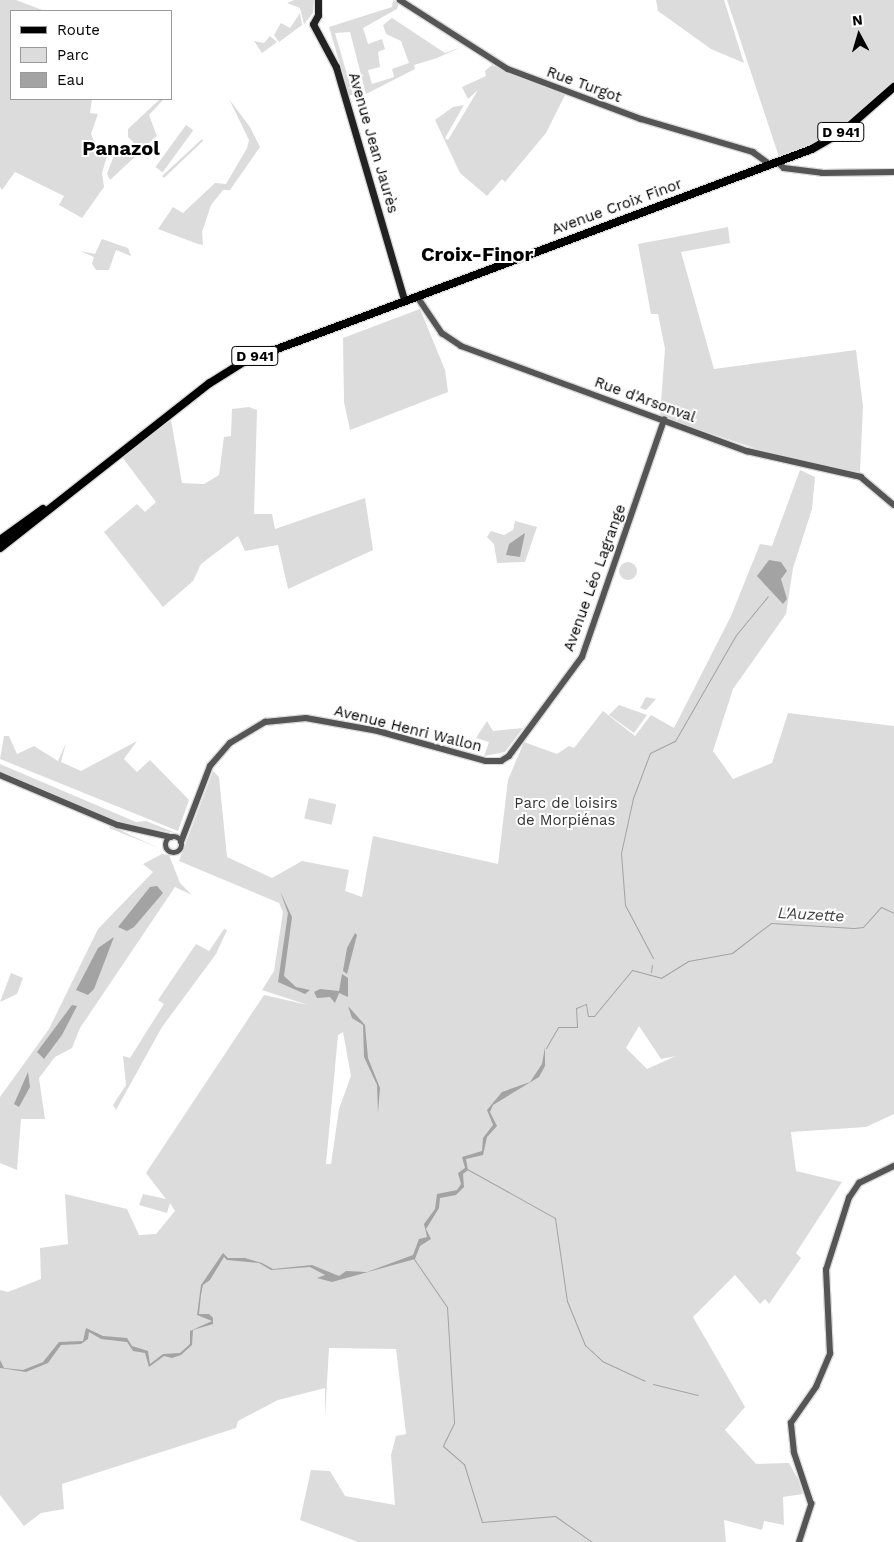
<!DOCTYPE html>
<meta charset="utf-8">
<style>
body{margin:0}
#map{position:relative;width:894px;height:1542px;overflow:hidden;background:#fff;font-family:"Work Sans",sans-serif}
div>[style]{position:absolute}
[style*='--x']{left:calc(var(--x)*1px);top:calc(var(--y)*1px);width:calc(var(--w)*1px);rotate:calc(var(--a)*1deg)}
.green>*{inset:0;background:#dcdcdc;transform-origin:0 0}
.round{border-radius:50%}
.water>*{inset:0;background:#a3a3a3}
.stream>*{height:1px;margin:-0.5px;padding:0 0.5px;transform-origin:0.5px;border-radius:0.5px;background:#a3a3a3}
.roads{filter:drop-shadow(1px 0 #dbdbdb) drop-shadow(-1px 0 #dbdbdb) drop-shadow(0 1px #dbdbdb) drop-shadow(0 -1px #dbdbdb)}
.tertiary>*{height:5.5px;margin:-2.75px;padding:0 2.75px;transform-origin:2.75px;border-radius:2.75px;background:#555}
.tertiary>.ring{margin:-2.75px;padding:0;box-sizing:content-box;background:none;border:5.5px solid #555;border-radius:50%}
.secondary>*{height:7px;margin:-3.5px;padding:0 3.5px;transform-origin:3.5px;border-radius:3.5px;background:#222}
.primary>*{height:8px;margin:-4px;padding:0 4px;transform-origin:4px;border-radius:4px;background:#000}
span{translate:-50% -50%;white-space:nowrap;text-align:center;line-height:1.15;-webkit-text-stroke:4px #fff;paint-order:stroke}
.shield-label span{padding:1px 4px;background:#fff;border:1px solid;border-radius:4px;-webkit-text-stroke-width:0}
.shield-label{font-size:14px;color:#000;font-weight:700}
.street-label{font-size:15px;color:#000}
.park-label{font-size:15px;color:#333}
.water-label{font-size:16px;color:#444;font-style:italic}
.district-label{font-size:20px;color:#000;font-weight:700}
.legend{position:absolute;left:10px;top:10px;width:162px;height:90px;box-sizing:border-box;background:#fff;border:1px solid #999;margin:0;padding:6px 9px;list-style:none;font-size:15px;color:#000}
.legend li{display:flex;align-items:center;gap:10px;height:25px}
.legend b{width:25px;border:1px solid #999}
.north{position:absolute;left:834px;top:10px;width:50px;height:50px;-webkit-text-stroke:4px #fff;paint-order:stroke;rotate:354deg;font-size:14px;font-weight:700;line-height:20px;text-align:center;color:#000}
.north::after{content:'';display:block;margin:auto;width:18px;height:22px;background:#000;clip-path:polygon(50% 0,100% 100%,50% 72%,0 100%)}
</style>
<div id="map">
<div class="green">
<div style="clip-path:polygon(0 0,16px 0,45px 11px,11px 11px,11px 99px,92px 99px,90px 113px,98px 114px,91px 134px,96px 146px,108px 153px,102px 173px,104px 187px,82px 218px,59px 205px,64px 196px,15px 172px,2px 190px,0 187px)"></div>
<div style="clip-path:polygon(294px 0,314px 0,313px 13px,304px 24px,300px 8px,287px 3px)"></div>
<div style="clip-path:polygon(393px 0,399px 3px,397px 9px,363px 28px,368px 44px,382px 39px,385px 49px,378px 52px,380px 67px,368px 70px,372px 84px,394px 77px,392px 69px,409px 63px,401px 41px,386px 34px,383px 25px,392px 18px,445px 53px,462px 47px,437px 58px,414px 65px,415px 69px,366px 94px,350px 32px,335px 33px,353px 95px,349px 95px,329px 27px,392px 7px)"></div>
<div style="clip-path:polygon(656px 0,724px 0,744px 63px,711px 49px,658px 11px)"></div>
<div style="clip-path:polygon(727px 0,894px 0,894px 83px,831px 136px,779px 157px)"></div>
<div style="clip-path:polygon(300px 13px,302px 25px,279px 42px,274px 35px,281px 23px,290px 28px)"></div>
<div style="clip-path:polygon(270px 36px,277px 42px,262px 53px,254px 41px,264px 43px)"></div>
<div style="clip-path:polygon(492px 65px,565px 95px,546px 133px,505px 182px,502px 179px,487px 196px,460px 173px,435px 120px,453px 107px,464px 105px,445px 138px,448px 140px,478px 90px,468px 99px,462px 87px,486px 76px,485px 71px)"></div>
<div style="clip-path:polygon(160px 99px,164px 99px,149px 115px,157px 136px,141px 150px,128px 137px,128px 129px)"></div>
<div style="clip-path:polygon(229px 99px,250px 127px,260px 147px,230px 190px,223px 190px,211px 205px,202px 232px,203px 245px,198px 244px,158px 229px,173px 207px,183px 213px,215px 183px,226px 184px,247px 148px,249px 140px)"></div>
<div style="left:186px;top:125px;width:9px;height:52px;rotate:36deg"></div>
<div style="clip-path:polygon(202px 139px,203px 141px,164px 178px,162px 176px)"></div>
<div style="clip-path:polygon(126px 146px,138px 154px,110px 180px,107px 174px,114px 155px)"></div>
<div style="clip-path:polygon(728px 227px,730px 243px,681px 252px,714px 369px,856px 350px,863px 406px,860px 472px,798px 463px,660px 416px,665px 349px,658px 314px,651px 314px,638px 244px)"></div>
<div style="clip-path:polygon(102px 239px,128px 248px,131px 256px,116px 250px,109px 270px,96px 270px,92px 264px,94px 257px,80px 251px,95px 254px)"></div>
<div style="clip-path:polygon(420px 309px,445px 370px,448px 392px,350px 430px,344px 402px,343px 338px)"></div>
<div style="clip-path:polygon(249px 407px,257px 410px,254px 514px,272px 514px,275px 529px,365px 498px,373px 550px,288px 589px,278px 545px,245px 551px,238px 536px,201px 564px,193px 581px,163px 607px,104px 532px,137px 504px,145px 512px,156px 502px,122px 457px,171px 420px,182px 483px,204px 484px,219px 475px,224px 437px,231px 436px,232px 409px)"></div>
<div style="clip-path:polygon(evenodd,800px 470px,815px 477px,812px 509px,793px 568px,786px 614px,733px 689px,713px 751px,733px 779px,772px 763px,788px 713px,894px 726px,894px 1114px,866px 1127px,791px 1132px,796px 1171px,842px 1182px,796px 1253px,801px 1258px,769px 1304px,765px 1299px,760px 1304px,735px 1275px,693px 1317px,745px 1407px,725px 1430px,756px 1464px,789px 1463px,798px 1479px,803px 1494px,783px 1497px,784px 1525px,764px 1521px,762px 1530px,724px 1520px,726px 1542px,358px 1542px,300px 1520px,311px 1470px,330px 1471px,345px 1496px,395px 1505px,391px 1455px,396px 1436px,406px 1434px,396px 1349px,329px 1348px,325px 1416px,325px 1388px,278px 1400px,238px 1421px,236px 1428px,62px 1484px,64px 1509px,41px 1513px,24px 1526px,0 1495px,0 1290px,8px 1292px,41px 1279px,40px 1248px,68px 1244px,65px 1194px,127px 1209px,139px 1235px,156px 1234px,175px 1211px,170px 1203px,167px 1213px,139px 1205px,143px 1194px,166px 1199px,146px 1173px,264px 995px,308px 1005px,262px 990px,274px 971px,283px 912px,279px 903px,179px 861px,213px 771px,219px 777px,227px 857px,272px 878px,302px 861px,349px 870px,345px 891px,362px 897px,373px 836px,498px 864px,508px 780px,524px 742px,557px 754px,569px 746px,574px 748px,603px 711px,635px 736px,651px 715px,674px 728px,731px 616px,760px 544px,772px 546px,800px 470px,639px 1026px,661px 1059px,676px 1056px,647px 1069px,626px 1048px,639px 1026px,800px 470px,343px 1032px,351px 1076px,339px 1109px,331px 1164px,326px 1164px,338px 1035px,343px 1032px)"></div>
<div style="clip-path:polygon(515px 521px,537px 527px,525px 562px,497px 563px,494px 544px,487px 537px,491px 531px,504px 535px,513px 530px)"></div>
<div class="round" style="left:619px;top:562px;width:18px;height:18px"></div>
<div style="clip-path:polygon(646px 697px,656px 699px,646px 710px,640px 708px)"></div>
<div style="clip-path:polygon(619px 705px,647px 715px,634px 733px,609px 715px)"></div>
<div style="clip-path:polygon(487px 721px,493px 731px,523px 728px,505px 752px,484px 756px,489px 742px,476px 738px)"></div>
<div style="clip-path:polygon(4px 736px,9px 736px,17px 754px,34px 746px,58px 761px,66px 743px,61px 762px,81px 771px,137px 741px,124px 759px,137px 772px,150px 760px,189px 800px,178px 831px,0 759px)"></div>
<div style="clip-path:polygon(0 764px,136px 822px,146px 821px,176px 833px,124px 824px,0 772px)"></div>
<div style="left:309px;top:798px;width:28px;height:21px;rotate:13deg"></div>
<div style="clip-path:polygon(111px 825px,130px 835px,159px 848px,109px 828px)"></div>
<div style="clip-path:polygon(162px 854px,169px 855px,180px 883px,192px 895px,175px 887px,80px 1028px,72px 1048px,55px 1057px,39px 1078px,45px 1119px,21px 1119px,17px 1170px,0 1163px,0 1097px,49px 1029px,98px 929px,153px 872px,143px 864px)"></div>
<div style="clip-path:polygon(224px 929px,227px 930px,216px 954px,162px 1027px,116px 1110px,113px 1105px,126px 1085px,123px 1056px,130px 1058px,164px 1004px,158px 1000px,196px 944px,209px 951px)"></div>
<div style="clip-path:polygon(11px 973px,23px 978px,17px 994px,0 1002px)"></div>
</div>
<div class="water">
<div style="clip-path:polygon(525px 533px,520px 557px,506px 555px,509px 544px)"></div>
<div style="clip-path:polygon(769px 560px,781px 562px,787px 571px,781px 579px,787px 599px,783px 604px,757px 576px)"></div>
<div style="clip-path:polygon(157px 886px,163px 893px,134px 927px,127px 931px,118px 927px,150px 887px)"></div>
<div style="clip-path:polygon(280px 891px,292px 917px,284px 976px,296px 987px,310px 990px,305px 994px,278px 982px,288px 913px)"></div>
<div style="clip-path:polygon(355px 933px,357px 935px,347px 974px,343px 971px,347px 948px)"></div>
<div style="clip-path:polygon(114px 937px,94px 989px,88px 995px,76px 990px,98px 948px)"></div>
<div style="clip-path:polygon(342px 974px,348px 978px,348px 997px,339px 993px,335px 1003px,330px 997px,317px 998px,314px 992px,320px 989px,339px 991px)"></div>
<div style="clip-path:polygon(72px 1005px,77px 1006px,62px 1035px,44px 1059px,37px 1052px)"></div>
<div style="clip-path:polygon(348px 1006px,365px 1025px,368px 1058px,380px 1088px,378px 1113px,377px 1085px,364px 1057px,363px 1025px,352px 1018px)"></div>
<div style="clip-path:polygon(545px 1047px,545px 1066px,539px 1077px,493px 1105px,490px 1112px,497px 1126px,487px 1137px,483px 1155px,466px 1159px,468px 1170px,463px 1174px,464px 1187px,456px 1195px,440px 1198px,439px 1208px,426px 1229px,431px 1239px,420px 1246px,415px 1259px,332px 1282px,317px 1278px,325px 1275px,310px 1267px,271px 1270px,259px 1263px,227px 1260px,224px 1257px,210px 1280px,203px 1285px,201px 1295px,199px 1314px,209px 1314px,213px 1318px,213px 1324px,193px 1330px,192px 1345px,181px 1355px,172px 1358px,164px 1356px,149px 1367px,145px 1353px,133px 1351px,127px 1342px,101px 1339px,89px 1332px,88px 1339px,81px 1344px,61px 1345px,48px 1363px,26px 1372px,0 1368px,0 1360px,4px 1368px,23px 1370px,43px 1362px,59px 1342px,83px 1341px,86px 1328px,103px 1336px,127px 1338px,132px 1346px,148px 1351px,150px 1364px,163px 1354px,180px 1353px,190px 1344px,190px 1331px,212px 1321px,197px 1315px,201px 1285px,223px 1253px,228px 1258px,245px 1258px,262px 1263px,273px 1269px,312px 1265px,339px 1276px,346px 1271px,367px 1272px,413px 1255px,419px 1239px,427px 1237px,424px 1224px,435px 1209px,437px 1194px,457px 1190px,461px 1184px,458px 1173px,465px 1168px,462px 1157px,482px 1151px,483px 1138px,493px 1125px,487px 1110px,502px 1092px,530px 1082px,542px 1064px)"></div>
<div style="clip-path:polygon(28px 1072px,30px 1087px,19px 1107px,14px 1104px)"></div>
</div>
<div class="stream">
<div style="--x:653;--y:958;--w:60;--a:-117.8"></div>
<div style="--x:625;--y:905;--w:52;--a:-94.4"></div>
<div style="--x:621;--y:853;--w:56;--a:-77.7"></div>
<div style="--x:633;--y:798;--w:48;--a:-69.3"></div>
<div style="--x:650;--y:753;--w:28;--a:-26"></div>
<div style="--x:675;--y:741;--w:122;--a:-60.1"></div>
<div style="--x:736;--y:635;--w:50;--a:-50.6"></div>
<div style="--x:651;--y:972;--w:7;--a:-82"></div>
<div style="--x:546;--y:1048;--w:24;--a:-60"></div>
<div style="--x:558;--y:1027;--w:19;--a:0"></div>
<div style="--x:577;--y:1027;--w:19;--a:-93"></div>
<div style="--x:576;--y:1008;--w:11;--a:-22"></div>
<div style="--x:586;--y:1004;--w:12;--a:81"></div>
<div style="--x:588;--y:1016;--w:6;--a:0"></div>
<div style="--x:594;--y:1016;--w:60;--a:-50.4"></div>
<div style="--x:632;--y:970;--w:30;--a:15"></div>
<div style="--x:661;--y:978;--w:32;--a:-32"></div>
<div style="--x:688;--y:961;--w:45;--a:-10.3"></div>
<div style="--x:732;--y:953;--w:49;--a:-37.6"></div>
<div style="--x:771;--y:923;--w:83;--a:3.4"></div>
<div style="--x:854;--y:928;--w:9;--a:-6"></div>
<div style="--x:863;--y:927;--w:27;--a:-48"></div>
<div style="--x:881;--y:907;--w:14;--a:25"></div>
<div style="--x:467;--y:1169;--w:101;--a:29.1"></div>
<div style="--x:555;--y:1218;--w:84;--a:81.8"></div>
<div style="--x:567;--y:1301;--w:48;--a:67.8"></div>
<div style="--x:585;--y:1345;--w:23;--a:43"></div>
<div style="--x:602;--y:1361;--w:47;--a:24.9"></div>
<div style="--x:414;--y:1259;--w:58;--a:55.5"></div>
<div style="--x:447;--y:1307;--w:116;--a:86.5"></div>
<div style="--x:454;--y:1423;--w:25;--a:116"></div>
<div style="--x:443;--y:1446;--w:28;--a:41"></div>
<div style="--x:464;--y:1464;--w:61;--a:72.8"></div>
<div style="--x:482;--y:1522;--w:73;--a:-4.7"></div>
<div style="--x:555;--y:1516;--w:45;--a:35.1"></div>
<div style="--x:653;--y:1384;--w:46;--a:13.7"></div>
<div style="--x:626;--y:1542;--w:32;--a:0"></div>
</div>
<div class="roads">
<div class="tertiary">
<div style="--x:400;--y:0;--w:128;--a:32.6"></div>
<div style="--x:508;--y:69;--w:142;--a:20.6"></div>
<div style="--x:641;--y:119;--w:117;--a:16.4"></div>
<div style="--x:753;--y:152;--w:22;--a:36"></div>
<div style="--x:778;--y:162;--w:8;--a:45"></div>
<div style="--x:784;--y:168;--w:38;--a:7"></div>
<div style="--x:822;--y:173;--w:72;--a:-0.8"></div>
<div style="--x:417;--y:296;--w:45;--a:56"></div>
<div style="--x:442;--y:333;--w:23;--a:34"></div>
<div style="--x:461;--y:346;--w:305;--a:20.2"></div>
<div style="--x:747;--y:451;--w:117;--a:12.8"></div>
<div style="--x:861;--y:477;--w:43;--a:40.3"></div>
<div style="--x:0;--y:775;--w:128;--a:23"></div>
<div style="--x:118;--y:825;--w:54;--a:12.8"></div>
<div class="ring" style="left:166px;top:837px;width:10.5px;height:10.5px"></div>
<div style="--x:181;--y:842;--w:81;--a:-69.1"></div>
<div style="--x:210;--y:766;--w:30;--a:-49"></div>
<div style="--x:230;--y:743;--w:41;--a:-31"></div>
<div style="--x:265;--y:722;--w:41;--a:-5.6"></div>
<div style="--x:306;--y:718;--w:73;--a:10.2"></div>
<div style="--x:378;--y:731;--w:112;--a:15.5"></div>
<div style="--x:486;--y:761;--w:15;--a:0"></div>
<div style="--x:501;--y:761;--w:9;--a:-32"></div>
<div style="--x:509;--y:756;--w:123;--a:-53.6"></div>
<div style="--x:582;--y:657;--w:251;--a:-70.9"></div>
<div style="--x:799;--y:1542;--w:40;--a:-72"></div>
<div style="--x:811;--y:1504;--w:54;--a:-108.4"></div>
<div style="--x:794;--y:1453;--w:30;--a:-96"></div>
<div style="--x:791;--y:1423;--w:44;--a:-55.2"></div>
<div style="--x:816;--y:1387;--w:36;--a:-67"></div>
<div style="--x:830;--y:1354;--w:84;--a:-92.7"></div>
<div style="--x:826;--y:1270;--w:76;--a:-72.3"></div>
<div style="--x:849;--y:1198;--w:18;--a:-56"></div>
<div style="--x:859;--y:1183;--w:39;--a:-26"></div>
</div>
<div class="secondary">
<div style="--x:318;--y:0;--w:15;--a:90"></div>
<div style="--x:318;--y:15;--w:10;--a:119"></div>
<div style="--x:313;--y:24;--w:49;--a:61.9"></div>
<div style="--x:336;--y:67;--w:243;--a:73.7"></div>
</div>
<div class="primary">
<div style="--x:0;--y:540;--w:53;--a:-35.8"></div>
<div style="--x:0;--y:548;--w:267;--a:-38.2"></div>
<div style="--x:210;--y:383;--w:41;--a:-32.2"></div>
<div style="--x:245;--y:361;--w:605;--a:-20.5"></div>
<div style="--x:812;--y:149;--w:39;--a:-30"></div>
<div style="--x:846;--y:129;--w:64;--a:-41.2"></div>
</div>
</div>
<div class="shield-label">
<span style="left:841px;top:132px">D 941</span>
<span style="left:255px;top:356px">D 941</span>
</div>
<div class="street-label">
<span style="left:584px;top:85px;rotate:20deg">Rue Turgot</span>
<span style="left:373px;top:143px;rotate:74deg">Avenue Jean Jaurès</span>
<span style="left:617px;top:207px;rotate:-20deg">Avenue Croix Finor</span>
<span style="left:645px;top:400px;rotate:20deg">Rue d'Arsonval</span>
<span style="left:595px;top:578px;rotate:-70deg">Avenue Léo Lagrange</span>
<span style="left:408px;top:729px;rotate:14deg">Avenue Henri Wallon</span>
</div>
<div class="park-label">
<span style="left:566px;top:812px">Parc de loisirs<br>de Morpiénas</span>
</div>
<div class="water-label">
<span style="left:811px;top:915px;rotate:3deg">L'Auzette</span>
</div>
<div class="district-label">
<span style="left:121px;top:148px">Panazol</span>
<span style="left:477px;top:254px">Croix-Finor</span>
</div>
<ul class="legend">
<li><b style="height:6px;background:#000"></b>Route</li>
<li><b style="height:14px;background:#dcdcdc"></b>Parc</li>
<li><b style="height:14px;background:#a3a3a3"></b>Eau</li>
</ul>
<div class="north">N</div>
</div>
